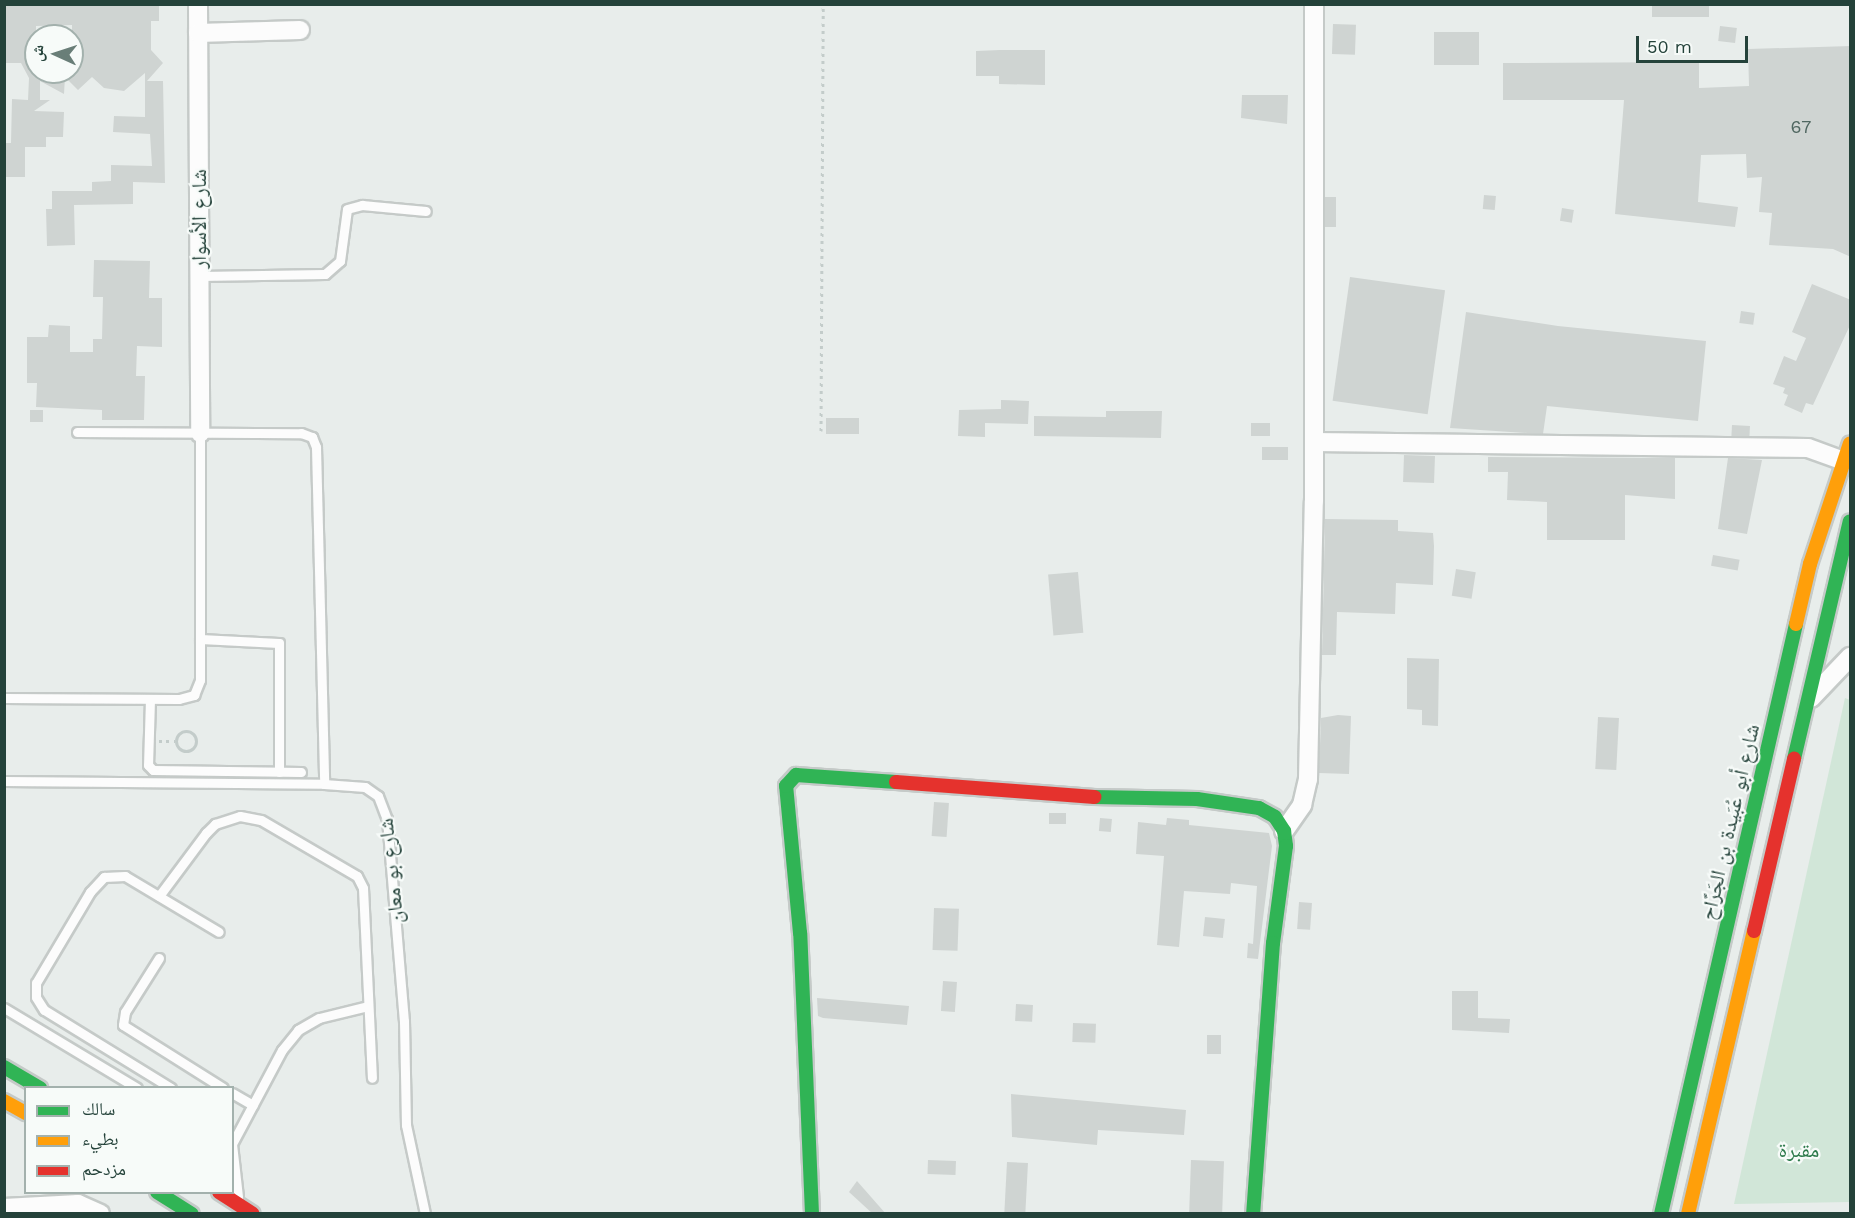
<!DOCTYPE html>
<meta charset="utf-8">
<style>
body{margin:0}
#map{position:relative;width:1855px;height:1218px;overflow:hidden;background:#e8edeb;font-family:"Work Sans","Noto Naskh Arabic",sans-serif}
div>[style]{position:absolute}
[style*='--x']{left:calc(var(--x)*1px);top:calc(var(--y)*1px);width:calc(var(--w)*1px);rotate:calc(var(--a)*1deg)}
.green>*{inset:0;background:#d1e6d8}
.building>*{inset:0;background:#cfd4d2;transform-origin:0 0}
.path>*{height:3px;margin-top:-1.5px;transform-origin:0;background:repeating-linear-gradient(90deg,#c3ccca 0 3px,transparent 0 7.5px)}
.path>.ring{margin:-1.5px;padding:0;box-sizing:content-box;background:none;border:3px solid #c3ccca;border-radius:50%}
.roads{filter:drop-shadow(2px 0 #c5cac8) drop-shadow(-2px 0 #c5cac8) drop-shadow(0 2px #c5cac8) drop-shadow(0 -2px #c5cac8)}
.lane>*{height:9px;margin:-4.5px;padding:0 4.5px;transform-origin:4.5px;border-radius:4.5px;background:#fcfcfc}
.street>*{height:18px;margin:-9px;padding:0 9px;transform-origin:9px;border-radius:9px;background:#fcfcfc}
.fast>*{height:14px;margin:-7px;padding:0 7px;transform-origin:7px;border-radius:7px;background:#30b455}
.slow>*{height:14px;margin:-7px;padding:0 7px;transform-origin:7px;border-radius:7px;background:#ff9f0a}
.jam>*{height:14px;margin:-7px;padding:0 7px;transform-origin:7px;border-radius:7px;background:#e5322d}
span{translate:-50% -50%;white-space:nowrap;text-align:center;line-height:1.15;-webkit-text-stroke:4.5px #f7fbf9;paint-order:stroke}
.number-label{font-size:18px;color:#506761}
.number-label span{-webkit-text-stroke-width:0}
.street-label{font-size:21px;color:#24423a}
.park-label{font-size:21px;color:#2d7a4b}
.frame{position:absolute;inset:0;border:6px solid #24423a;pointer-events:none}
.legend{position:absolute;left:24px;top:1086px;width:210px;height:108px;box-sizing:border-box;background:#f7fbf9;border:2px solid #a3b1ad;margin:0;padding:8px 10px;list-style:none;font-size:18px;color:#24423a}
.legend li{display:flex;align-items:center;gap:12px;height:30px}
.legend b{width:30px;border:2px solid #a3b1ad}
.north{position:absolute;left:24px;top:24px;width:60px;height:60px;box-sizing:border-box;background:#f7fbf9;border:2px solid #a3b1ad;border-radius:50%;rotate:273deg;font-size:16px;font-weight:700;line-height:24px;text-align:center;color:#24423a}
.north::after{content:'';display:block;margin:auto;width:21px;height:27px;background:#697e78;clip-path:polygon(50% 0,100% 100%,50% 72%,0 100%)}
.scale{position:absolute;left:1636px;top:36px;width:112px;height:27px;box-sizing:border-box;border:3px solid #24423a;border-top:0;padding-left:8px;font-size:18px;line-height:21px;white-space:nowrap;color:#24423a;-webkit-text-stroke:4px #f7fbf9;paint-order:stroke}
</style>
<div id="map">
<div class="green">
<div style="clip-path:polygon(1845px 698px,1850px 700px,1850px 1202px,1734px 1204px)"></div>
</div>
<div class="building">
<div style="clip-path:polygon(evenodd,159px 4px,159px 21px,151px 21px,151px 50px,163px 63px,147px 81px,163px 81px,165px 183px,133px 182px,133px 204px,74px 205px,75px 245px,47px 246px,46px 209px,52px 209px,52px 191px,92px 191px,92px 182px,111px 181px,111px 165px,152px 166px,150px 134px,113px 132px,114px 116px,145px 117px,145px 73px,124px 91px,104px 88px,92px 77px,78px 90px,65px 77px,64px 94px,40px 81px,40px 100px,50px 100px,34px 111px,64px 112px,63px 137px,46px 137px,46px 147px,25px 147px,25px 177px,4px 177px,6px 143px,11px 143px,12px 99px,28px 100px,29px 78px,21px 63px,4px 63px,4px 5px,159px 4px,72px 25px,72px 72px,36px 72px,36px 26px,72px 25px)"></div>
<div style="left:1652px;top:4px;width:57px;height:13px"></div>
<div style="left:1333px;top:24px;width:23px;height:30px;rotate:2deg"></div>
<div style="left:1720px;top:26px;width:17px;height:15px;rotate:7deg"></div>
<div style="left:1434px;top:32px;width:45px;height:33px"></div>
<div style="clip-path:polygon(1851px 46px,1851px 257px,1833px 249px,1769px 245px,1772px 213px,1759px 212px,1762px 177px,1747px 178px,1746px 154px,1701px 155px,1698px 202px,1738px 207px,1735px 227px,1615px 214px,1624px 100px,1503px 100px,1503px 63px,1699px 62px,1699px 88px,1749px 86px,1748px 49px)"></div>
<div style="clip-path:polygon(1000px 50px,1045px 50px,1045px 85px,999px 84px,999px 76px,976px 76px,976px 51px)"></div>
<div style="clip-path:polygon(1242px 95px,1288px 95px,1287px 124px,1241px 118px)"></div>
<div style="left:1484px;top:195px;width:12px;height:14px;rotate:5deg"></div>
<div style="left:1325px;top:197px;width:11px;height:30px"></div>
<div style="left:1562px;top:208px;width:12px;height:13px;rotate:9deg"></div>
<div style="clip-path:polygon(94px 260px,150px 261px,149px 298px,162px 298px,162px 347px,137px 346px,136px 376px,145px 376px,144px 420px,102px 420px,102px 410px,36px 407px,37px 383px,27px 383px,27px 337px,48px 337px,49px 325px,70px 326px,70px 352px,93px 352px,93px 339px,102px 339px,103px 297px,93px 297px)"></div>
<div style="left:1350px;top:277px;width:96px;height:125px;rotate:8deg"></div>
<div style="clip-path:polygon(1812px 284px,1851px 300px,1851px 323px,1813px 405px,1806px 403px,1802px 413px,1784px 405px,1788px 395px,1783px 393px,1785px 388px,1773px 384px,1784px 356px,1796px 361px,1806px 338px,1792px 332px)"></div>
<div style="left:1741px;top:311px;width:14px;height:12px;rotate:8deg"></div>
<div style="clip-path:polygon(1466px 312px,1558px 326px,1706px 341px,1698px 421px,1547px 406px,1543px 434px,1450px 428px)"></div>
<div style="clip-path:polygon(1001px 400px,1029px 401px,1028px 424px,985px 423px,985px 437px,958px 436px,959px 410px,1001px 409px)"></div>
<div style="left:30px;top:410px;width:13px;height:12px"></div>
<div style="clip-path:polygon(1106px 411px,1162px 411px,1161px 438px,1034px 436px,1034px 416px,1106px 417px)"></div>
<div style="left:826px;top:418px;width:33px;height:16px"></div>
<div style="left:1251px;top:423px;width:19px;height:13px"></div>
<div style="left:1732px;top:425px;width:18px;height:11px;rotate:3deg"></div>
<div style="left:1262px;top:447px;width:26px;height:13px"></div>
<div style="left:1404px;top:455px;width:31px;height:27px;rotate:2deg"></div>
<div style="clip-path:polygon(1488px 457px,1675px 458px,1675px 499px,1625px 495px,1625px 540px,1547px 540px,1547px 502px,1507px 500px,1508px 472px,1488px 472px)"></div>
<div style="clip-path:polygon(1728px 458px,1762px 460px,1747px 534px,1718px 529px)"></div>
<div style="clip-path:polygon(1325px 519px,1398px 520px,1398px 531px,1433px 533px,1434px 546px,1433px 585px,1396px 583px,1395px 614px,1337px 612px,1336px 655px,1322px 655px)"></div>
<div style="left:1713px;top:555px;width:27px;height:11px;rotate:10deg"></div>
<div style="left:1456px;top:569px;width:20px;height:27px;rotate:9deg"></div>
<div style="left:1078px;top:572px;width:61px;height:30px;rotate:85deg"></div>
<div style="clip-path:polygon(1407px 658px,1439px 659px,1438px 726px,1422px 725px,1422px 710px,1407px 709px)"></div>
<div style="clip-path:polygon(1338px 715px,1351px 716px,1349px 774px,1319px 773px,1321px 718px)"></div>
<div style="left:1598px;top:717px;width:21px;height:52px;rotate:3deg"></div>
<div style="left:934px;top:802px;width:15px;height:34px;rotate:4deg"></div>
<div style="left:1049px;top:813px;width:17px;height:11px"></div>
<div style="left:1100px;top:818px;width:12px;height:13px;rotate:5deg"></div>
<div style="clip-path:polygon(1167px 818px,1189px 820px,1189px 825px,1269px 833px,1272px 846px,1258px 959px,1247px 958px,1248px 943px,1253px 944px,1257px 886px,1231px 883px,1230px 894px,1184px 891px,1179px 947px,1157px 945px,1164px 856px,1136px 854px,1138px 822px,1166px 825px)"></div>
<div style="left:1299px;top:902px;width:13px;height:27px;rotate:4deg"></div>
<div style="left:934px;top:908px;width:25px;height:42px;rotate:2deg"></div>
<div style="left:1205px;top:917px;width:20px;height:19px;rotate:6deg"></div>
<div style="left:943px;top:981px;width:14px;height:30px;rotate:4deg"></div>
<div style="clip-path:polygon(1452px 991px,1478px 991px,1478px 1018px,1510px 1019px,1509px 1033px,1452px 1030px)"></div>
<div style="clip-path:polygon(817px 998px,909px 1006px,907px 1025px,823px 1018px,818px 1016px)"></div>
<div style="left:1016px;top:1004px;width:17px;height:17px;rotate:3deg"></div>
<div style="left:1073px;top:1023px;width:23px;height:19px;rotate:2deg"></div>
<div style="left:1207px;top:1035px;width:14px;height:19px"></div>
<div style="clip-path:polygon(1011px 1094px,1186px 1110px,1184px 1135px,1098px 1130px,1097px 1145px,1012px 1137px)"></div>
<div style="left:928px;top:1160px;width:28px;height:14px;rotate:2deg"></div>
<div style="left:1191px;top:1160px;width:33px;height:54px;rotate:2deg"></div>
<div style="left:1007px;top:1162px;width:21px;height:52px;rotate:3deg"></div>
<div style="clip-path:polygon(857px 1181px,886px 1214px,873px 1214px,849px 1192px)"></div>
</div>
<div class="path">
<div style="--x:821;--y:431;--w:427;--a:-89.7"></div>
<div class="ring" style="left:176px;top:731px;width:17px;height:17px"></div>
<div style="--x:159;--y:741;--w:16;--a:0"></div>
<div style="--x:1849;--y:1214;--w:1;--a:-45"></div>
</div>
<div class="roads">
<div class="lane">
<div style="--x:200;--y:276;--w:125;--a:-0.9"></div>
<div style="--x:325;--y:274;--w:20;--a:-41"></div>
<div style="--x:340;--y:261;--w:52;--a:-82.3"></div>
<div style="--x:347;--y:209;--w:16;--a:-15"></div>
<div style="--x:362;--y:205;--w:64;--a:5.4"></div>
<div style="--x:77;--y:432;--w:224;--a:0.3"></div>
<div style="--x:301;--y:433;--w:12;--a:20"></div>
<div style="--x:312;--y:437;--w:11;--a:68"></div>
<div style="--x:316;--y:447;--w:337;--a:88.6"></div>
<div style="--x:200;--y:639;--w:79;--a:2.9"></div>
<div style="--x:279;--y:643;--w:129;--a:90"></div>
<div style="--x:4;--y:698;--w:175;--a:0.3"></div>
<div style="--x:179;--y:699;--w:16;--a:-15"></div>
<div style="--x:194;--y:695;--w:16;--a:-68"></div>
<div style="--x:200;--y:680;--w:247;--a:-90"></div>
<div style="--x:150;--y:699;--w:66;--a:91.7"></div>
<div style="--x:148;--y:765;--w:7;--a:45"></div>
<div style="--x:153;--y:770;--w:148;--a:0.8"></div>
<div style="--x:4;--y:781;--w:320;--a:0.5"></div>
<div style="--x:324;--y:784;--w:41;--a:4.2"></div>
<div style="--x:365;--y:787;--w:16;--a:35"></div>
<div style="--x:378;--y:796;--w:25;--a:69"></div>
<div style="--x:387;--y:819;--w:203;--a:85.2"></div>
<div style="--x:404;--y:1021;--w:104;--a:88.9"></div>
<div style="--x:406;--y:1125;--w:91;--a:77.9"></div>
<div style="--x:159;--y:896;--w:79;--a:-53.3"></div>
<div style="--x:206;--y:833;--w:13;--a:-45"></div>
<div style="--x:215;--y:824;--w:26;--a:-18"></div>
<div style="--x:240;--y:816;--w:21;--a:11"></div>
<div style="--x:261;--y:820;--w:111;--a:30.3"></div>
<div style="--x:357;--y:876;--w:13;--a:63"></div>
<div style="--x:363;--y:888;--w:190;--a:87.3"></div>
<div style="--x:159;--y:958;--w:64;--a:122.2"></div>
<div style="--x:125;--y:1012;--w:13;--a:99"></div>
<div style="--x:123;--y:1025;--w:118;--a:32.2"></div>
<div style="--x:4;--y:1008;--w:155;--a:31"></div>
<div style="--x:171;--y:1088;--w:149;--a:-148.4"></div>
<div style="--x:44;--y:1010;--w:15;--a:-122"></div>
<div style="--x:36;--y:997;--w:14;--a:-90"></div>
<div style="--x:36;--y:983;--w:106;--a:-59.3"></div>
<div style="--x:90;--y:892;--w:21;--a:-47"></div>
<div style="--x:104;--y:877;--w:21;--a:-3"></div>
<div style="--x:125;--y:876;--w:109;--a:30.8"></div>
<div style="--x:232;--y:1093;--w:24;--a:30"></div>
<div style="--x:232;--y:1144;--w:106;--a:-62"></div>
<div style="--x:282;--y:1050;--w:26;--a:-51"></div>
<div style="--x:298;--y:1030;--w:24;--a:-30"></div>
<div style="--x:319;--y:1018;--w:50;--a:-13.8"></div>
<div style="--x:232;--y:1144;--w:53;--a:83.5"></div>
</div>
<div class="street">
<div style="--x:198;--y:4;--w:429;--a:89.7"></div>
<div style="--x:198;--y:33;--w:102;--a:-1.7"></div>
<div style="--x:1314;--y:442;--w:494;--a:0.7"></div>
<div style="--x:1808;--y:448;--w:37;--a:20"></div>
<div style="--x:1811;--y:698;--w:57;--a:-46.4"></div>
<div style="--x:1284;--y:831;--w:32;--a:-55"></div>
<div style="--x:1302;--y:805;--w:27;--a:-77"></div>
<div style="--x:1308;--y:779;--w:278;--a:-88.8"></div>
<div style="--x:1314;--y:501;--w:497;--a:-90"></div>
<div style="--x:4;--y:1208;--w:74;--a:-3.1"></div>
<div style="--x:78;--y:1204;--w:24;--a:24"></div>
</div>
<div class="fast">
<div style="--x:1794;--y:759;--w:244;--a:-76.8"></div>
<div style="--x:1094;--y:797;--w:103;--a:1.1"></div>
<div style="--x:1197;--y:799;--w:63;--a:8.3"></div>
<div style="--x:1259;--y:808;--w:18;--a:29"></div>
<div style="--x:1275;--y:817;--w:17;--a:57"></div>
<div style="--x:1284;--y:831;--w:15;--a:82"></div>
<div style="--x:1286;--y:846;--w:98;--a:97.6"></div>
<div style="--x:1273;--y:943;--w:272;--a:94.2"></div>
<div style="--x:4;--y:1067;--w:42;--a:30.3"></div>
<div style="--x:157;--y:1192;--w:41;--a:32.2"></div>
<div style="--x:812;--y:1214;--w:281;--a:-92.4"></div>
<div style="--x:800;--y:933;--w:148;--a:-95.4"></div>
<div style="--x:786;--y:786;--w:15;--a:-48"></div>
<div style="--x:796;--y:775;--w:100;--a:4"></div>
<div style="--x:1661;--y:1214;--w:605;--a:-77.11"></div>
</div>
<div class="slow">
<div style="--x:1796;--y:624;--w:62;--a:-76.9"></div>
<div style="--x:1810;--y:564;--w:127;--a:-71.7"></div>
<div style="--x:4;--y:1101;--w:25;--a:29"></div>
<div style="--x:1688;--y:1214;--w:291;--a:-76.9"></div>
</div>
<div class="jam">
<div style="--x:896;--y:782;--w:199;--a:4.3"></div>
<div style="--x:1754;--y:931;--w:177;--a:-76.9"></div>
<div style="--x:219;--y:1192;--w:40;--a:32.9"></div>
</div>
</div>
<div class="number-label">
<span style="left:1801px;top:127px">67</span>
</div>
<div class="street-label">
<span style="left:199px;top:219px;rotate:-90deg">شارع الأسوار</span>
<span style="left:1730px;top:822px;rotate:-77deg">شارع أبو عُبَيدة بن الجَرَّاح</span>
<span style="left:391px;top:871px;rotate:-96deg">شارع بو معان</span>
</div>
<div class="park-label">
<span style="left:1799px;top:1150px">مقبرة</span>
</div>
<div class="frame"></div>
<ul class="legend">
<li><b style="height:8px;background:#30b455"></b>سالك</li>
<li><b style="height:8px;background:#ff9f0a"></b>بطيء</li>
<li><b style="height:8px;background:#e5322d"></b>مزدحم</li>
</ul>
<div class="north">ش</div>
<div class="scale">50 m</div>
</div>
